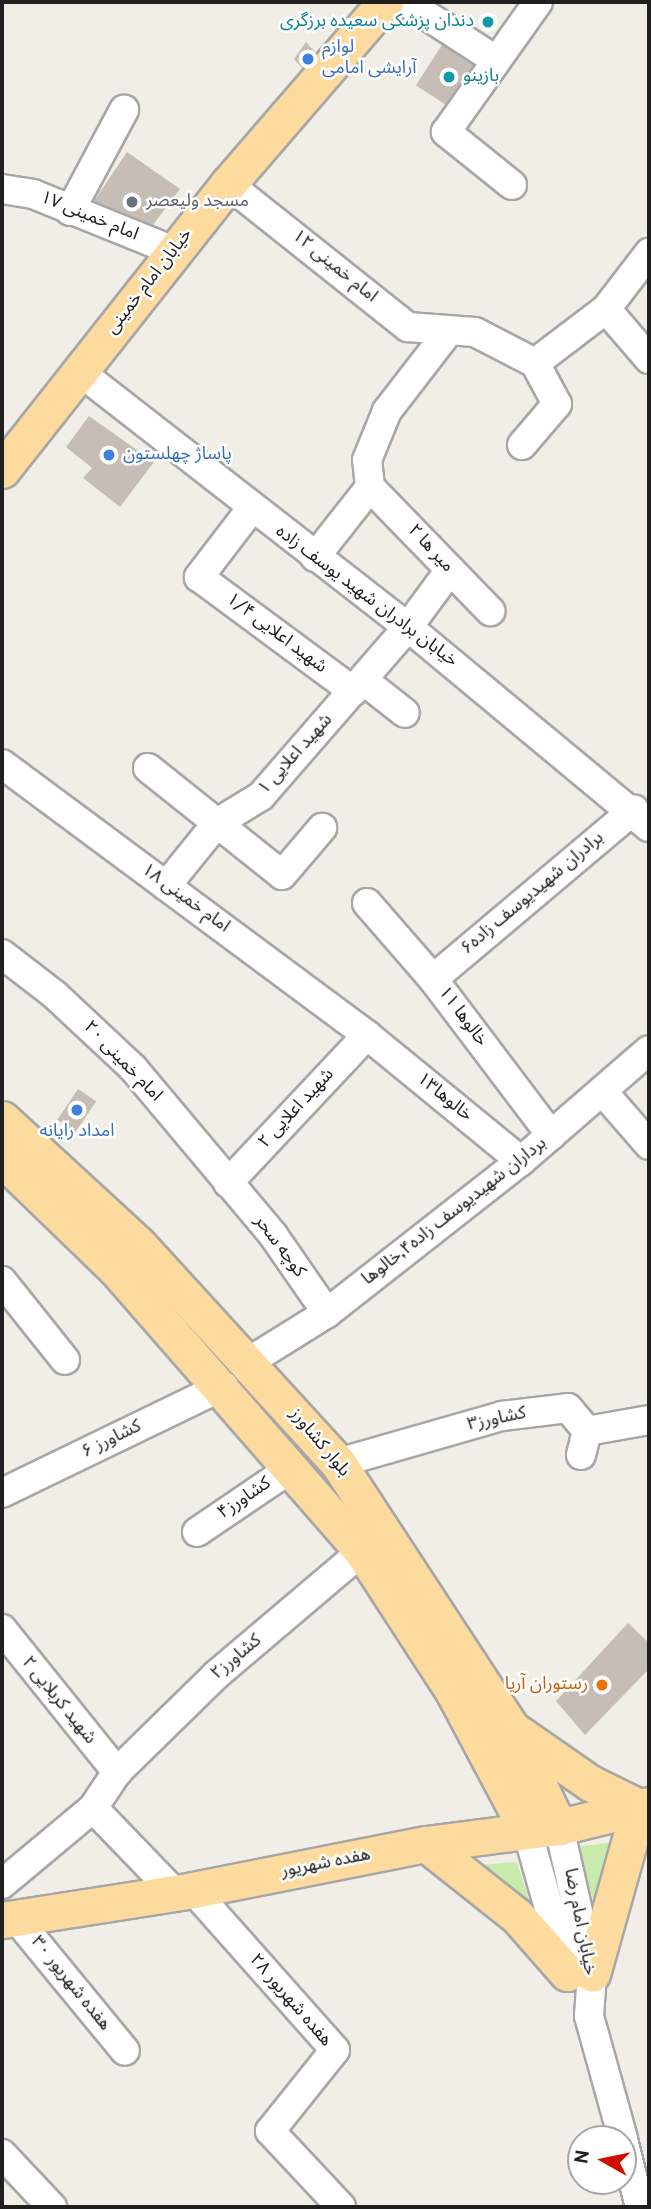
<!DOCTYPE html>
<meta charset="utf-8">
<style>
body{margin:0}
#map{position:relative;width:651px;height:2209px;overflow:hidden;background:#f1eee7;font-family:Overpass,"Noto Sans Arabic",sans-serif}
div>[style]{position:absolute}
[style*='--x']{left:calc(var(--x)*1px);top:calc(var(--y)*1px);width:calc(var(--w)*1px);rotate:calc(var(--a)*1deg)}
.grass>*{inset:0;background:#c8ebac}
.building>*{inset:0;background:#c6beb6;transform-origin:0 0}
.roads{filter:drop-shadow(2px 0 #a7a7a7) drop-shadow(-2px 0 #a7a7a7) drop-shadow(0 2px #a7a7a7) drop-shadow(0 -2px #a7a7a7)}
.minor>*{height:28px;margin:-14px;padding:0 14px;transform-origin:14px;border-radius:14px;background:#fff}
.major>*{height:35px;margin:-17.5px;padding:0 17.5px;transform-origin:17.5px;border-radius:17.5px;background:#fddb9f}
.dots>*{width:19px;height:19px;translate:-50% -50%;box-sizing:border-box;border:4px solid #fff;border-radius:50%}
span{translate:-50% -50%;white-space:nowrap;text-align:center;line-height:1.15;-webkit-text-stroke:5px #fff;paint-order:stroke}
.culture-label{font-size:18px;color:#0d838f}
.right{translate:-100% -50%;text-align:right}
.left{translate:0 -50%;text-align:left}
.shop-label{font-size:18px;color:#366cbe}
.worship-label{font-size:18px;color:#5b616d}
.street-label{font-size:18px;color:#202020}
.food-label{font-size:18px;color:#c56008}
.frame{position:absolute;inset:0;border:4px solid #202020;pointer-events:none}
.north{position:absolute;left:567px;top:2125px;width:70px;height:70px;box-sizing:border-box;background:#fff;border:2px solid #a6a6a6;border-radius:50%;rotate:279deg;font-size:19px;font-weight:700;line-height:28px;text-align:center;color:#202020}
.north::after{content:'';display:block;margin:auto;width:24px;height:32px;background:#d10d00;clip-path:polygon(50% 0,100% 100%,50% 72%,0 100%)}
</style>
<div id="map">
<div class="grass">
<div style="clip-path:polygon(616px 1842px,595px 1904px,574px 1847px)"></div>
<div style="clip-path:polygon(517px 1862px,536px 1922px,478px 1865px)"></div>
</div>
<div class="building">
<div style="clip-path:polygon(306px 42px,315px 52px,302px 68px,294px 59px)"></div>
<div style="left:442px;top:45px;width:37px;height:48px;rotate:33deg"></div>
<div style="clip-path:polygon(127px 152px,180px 189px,153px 225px,94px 201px)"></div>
<div style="clip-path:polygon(89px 416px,154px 462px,120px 507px,83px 478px,92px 468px,66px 447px)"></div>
<div style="left:78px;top:1089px;width:22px;height:37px;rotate:34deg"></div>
<div style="clip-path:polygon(628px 1623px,649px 1643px,649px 1669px,585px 1735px,556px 1701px)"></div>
</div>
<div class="roads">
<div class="minor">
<div style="--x:406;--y:2;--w:105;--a:32.9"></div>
<div style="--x:228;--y:184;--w:230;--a:38.5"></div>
<div style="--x:408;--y:327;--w:67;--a:4.3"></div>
<div style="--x:475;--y:332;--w:68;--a:27.3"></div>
<div style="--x:535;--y:363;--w:89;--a:-37.3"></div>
<div style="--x:606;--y:309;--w:71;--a:-52.5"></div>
<div style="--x:512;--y:185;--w:85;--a:-141.2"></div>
<div style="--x:446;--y:132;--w:159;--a:-54.7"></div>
<div style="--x:2;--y:189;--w:31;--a:9"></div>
<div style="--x:33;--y:194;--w:152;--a:22"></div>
<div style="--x:70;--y:211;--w:115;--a:-61.9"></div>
<div style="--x:606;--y:309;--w:66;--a:49.3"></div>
<div style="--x:80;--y:372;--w:415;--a:37.9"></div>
<div style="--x:408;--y:627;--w:313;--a:39.7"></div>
<div style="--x:522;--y:445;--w:54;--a:-49.5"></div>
<div style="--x:557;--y:404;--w:47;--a:-118.2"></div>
<div style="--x:370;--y:487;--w:27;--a:-96"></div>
<div style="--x:367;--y:460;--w:53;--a:-67.8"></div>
<div style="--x:387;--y:411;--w:100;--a:-52.3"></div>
<div style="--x:370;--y:487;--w:173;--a:45.9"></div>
<div style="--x:251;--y:509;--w:86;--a:127.4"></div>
<div style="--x:199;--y:577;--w:192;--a:36.5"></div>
<div style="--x:315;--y:557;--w:89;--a:-51.8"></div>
<div style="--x:363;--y:680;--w:53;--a:38.2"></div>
<div style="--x:2;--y:764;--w:455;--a:36.6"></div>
<div style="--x:367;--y:1035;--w:199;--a:39.3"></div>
<div style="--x:148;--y:768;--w:171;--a:38.6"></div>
<div style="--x:282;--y:875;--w:62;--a:-49.6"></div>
<div style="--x:166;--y:886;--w:81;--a:-51"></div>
<div style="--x:217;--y:823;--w:52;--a:-31.5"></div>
<div style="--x:261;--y:796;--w:224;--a:-49"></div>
<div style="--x:408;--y:627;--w:71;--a:-53.6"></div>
<div style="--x:367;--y:903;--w:101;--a:49"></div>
<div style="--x:433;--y:979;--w:196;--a:52.9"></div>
<div style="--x:2;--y:954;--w:67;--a:37.7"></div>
<div style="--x:55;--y:995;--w:107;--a:43.1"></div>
<div style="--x:133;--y:1068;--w:218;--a:50"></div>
<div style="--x:273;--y:1235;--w:95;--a:55.3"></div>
<div style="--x:433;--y:979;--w:263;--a:-40.1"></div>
<div style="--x:603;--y:1092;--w:70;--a:49"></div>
<div style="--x:228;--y:1183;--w:203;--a:-46.8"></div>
<div style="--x:2;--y:1281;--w:101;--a:51.4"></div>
<div style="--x:250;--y:1361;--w:91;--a:-31.9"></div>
<div style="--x:327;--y:1313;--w:246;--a:-38.1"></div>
<div style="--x:521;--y:1161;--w:169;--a:-40.9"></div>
<div style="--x:581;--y:1455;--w:25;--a:-76"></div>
<div style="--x:338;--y:1463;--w:171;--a:-16"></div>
<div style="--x:502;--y:1416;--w:66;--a:-6.9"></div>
<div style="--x:568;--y:1408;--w:30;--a:50"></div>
<div style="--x:587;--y:1431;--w:63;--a:-10.1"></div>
<div style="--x:2;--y:1493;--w:246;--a:-25.8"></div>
<div style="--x:197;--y:1532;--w:116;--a:-34.1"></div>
<div style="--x:2;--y:1629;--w:184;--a:51.2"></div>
<div style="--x:93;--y:1808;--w:117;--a:46"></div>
<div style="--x:559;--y:1827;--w:151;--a:77.3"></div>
<div style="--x:592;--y:1974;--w:42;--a:94.1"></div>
<div style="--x:589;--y:2016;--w:128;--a:74.5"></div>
<div style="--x:527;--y:1830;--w:144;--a:74.3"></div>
<div style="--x:2;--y:1884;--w:119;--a:-39.9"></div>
<div style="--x:93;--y:1808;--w:43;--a:-56.3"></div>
<div style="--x:117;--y:1772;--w:139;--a:-44.4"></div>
<div style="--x:216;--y:1675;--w:192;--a:-40.3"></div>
<div style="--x:193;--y:1890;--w:214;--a:48.4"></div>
<div style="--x:335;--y:2050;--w:104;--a:128.7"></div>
<div style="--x:270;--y:2131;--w:104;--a:46.9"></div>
<div style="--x:15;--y:1917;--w:173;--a:50.6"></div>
<div style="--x:623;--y:2140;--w:69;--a:75.8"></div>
<div style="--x:2;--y:2154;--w:73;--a:46.7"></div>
</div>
<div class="major">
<div style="--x:2;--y:470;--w:365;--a:-51.7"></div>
<div style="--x:228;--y:184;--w:240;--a:-49.2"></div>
<div style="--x:2;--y:1119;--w:186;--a:42.6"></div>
<div style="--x:139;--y:1245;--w:295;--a:47.6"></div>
<div style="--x:338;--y:1463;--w:318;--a:56.8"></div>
<div style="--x:512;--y:1729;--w:109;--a:64.4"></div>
<div style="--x:2;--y:1159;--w:157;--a:44"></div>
<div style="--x:115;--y:1268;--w:376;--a:48.9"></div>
<div style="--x:362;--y:1551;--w:167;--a:57"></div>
<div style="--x:453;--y:1691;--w:157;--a:62"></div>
<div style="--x:515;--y:1731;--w:91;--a:34.7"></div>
<div style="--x:590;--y:1783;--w:55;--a:26.1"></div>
<div style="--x:639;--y:1807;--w:173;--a:105.7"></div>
<div style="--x:426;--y:1844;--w:116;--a:38.4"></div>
<div style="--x:517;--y:1916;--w:76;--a:48.7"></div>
<div style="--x:2;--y:1920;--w:193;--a:-8.9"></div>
<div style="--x:193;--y:1890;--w:237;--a:-11.2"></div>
<div style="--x:426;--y:1844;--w:134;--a:-7.3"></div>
<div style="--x:559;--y:1827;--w:93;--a:-13.7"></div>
</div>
</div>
<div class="dots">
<div style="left:488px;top:22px;background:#0f9aa8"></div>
<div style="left:308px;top:59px;background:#3f7fe0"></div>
<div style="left:449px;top:77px;background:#0f9aa8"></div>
<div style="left:132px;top:202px;background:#6b7280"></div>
<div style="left:109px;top:455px;background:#3f7fe0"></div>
<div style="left:77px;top:1110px;background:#3f7fe0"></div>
<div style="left:602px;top:1685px;background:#e8710a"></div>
</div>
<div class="culture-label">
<span class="right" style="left:474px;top:22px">دندان پزشکی سعیده برزگری</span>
<span class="left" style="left:463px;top:77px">بازینو</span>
</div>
<div class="shop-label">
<span class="left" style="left:322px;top:59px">لوازم<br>آرایشی امامی</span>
<span class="left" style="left:123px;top:455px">پاساژ چهلستون</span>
<span style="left:77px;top:1132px">امداد رایانه</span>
</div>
<div class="worship-label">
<span class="left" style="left:146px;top:202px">مسجد ولیعصر</span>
</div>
<div class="street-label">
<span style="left:89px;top:217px;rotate:22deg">امام خمینی ۱۷</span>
<span style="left:334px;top:267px;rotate:39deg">امام خمینی ۱۲</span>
<span style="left:150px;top:282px;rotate:-52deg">خیابان امام خمینی</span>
<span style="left:430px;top:549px;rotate:47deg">میر ها ۲</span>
<span style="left:366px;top:597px;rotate:37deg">خیابان برادران شهید یوسف زاده</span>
<span style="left:276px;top:634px;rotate:37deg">شهید اعلایی ۱/۴</span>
<span style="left:296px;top:755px;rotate:-48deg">شهید اعلایی ۱</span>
<span style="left:533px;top:894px;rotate:-40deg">برادران شهیدیوسف زاده۶</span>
<span style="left:185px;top:899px;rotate:36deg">امام خمینی ۱۸</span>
<span style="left:462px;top:1017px;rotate:53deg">خالوها ۱۱</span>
<span style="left:122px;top:1062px;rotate:46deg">امام خمینی ۲۰</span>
<span style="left:444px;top:1098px;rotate:39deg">خالوها۱۳</span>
<span style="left:297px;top:1109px;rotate:-47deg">شهید اعلایی ۲</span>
<span style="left:455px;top:1212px;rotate:-38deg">برداران شهیدیوسف زاده۴,خالوها</span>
<span style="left:279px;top:1247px;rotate:53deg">کوچه سحر</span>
<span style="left:497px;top:1420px;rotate:-12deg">کشاورز۳</span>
<span style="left:112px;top:1440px;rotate:-26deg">کشاورز ۶</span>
<span style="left:319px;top:1443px;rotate:50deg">بلوار کشاورز</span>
<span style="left:245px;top:1499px;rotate:-34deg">کشاورز۴</span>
<span style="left:237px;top:1658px;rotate:-40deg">کشاورز۲</span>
<span style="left:58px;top:1701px;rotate:51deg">شهید کربلایی ۲</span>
<span style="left:326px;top:1864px;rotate:-11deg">هفده شهریور</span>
<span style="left:579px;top:1922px;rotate:79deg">خیابان امام رضا</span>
<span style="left:70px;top:1984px;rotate:51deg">هفده شهریور ۳۰</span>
<span style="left:290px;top:2001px;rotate:49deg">هفده شهریور ۲۸</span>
</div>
<div class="food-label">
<span class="right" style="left:588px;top:1685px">رستوران آریا</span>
</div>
<div class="frame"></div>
<div class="north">N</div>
</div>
